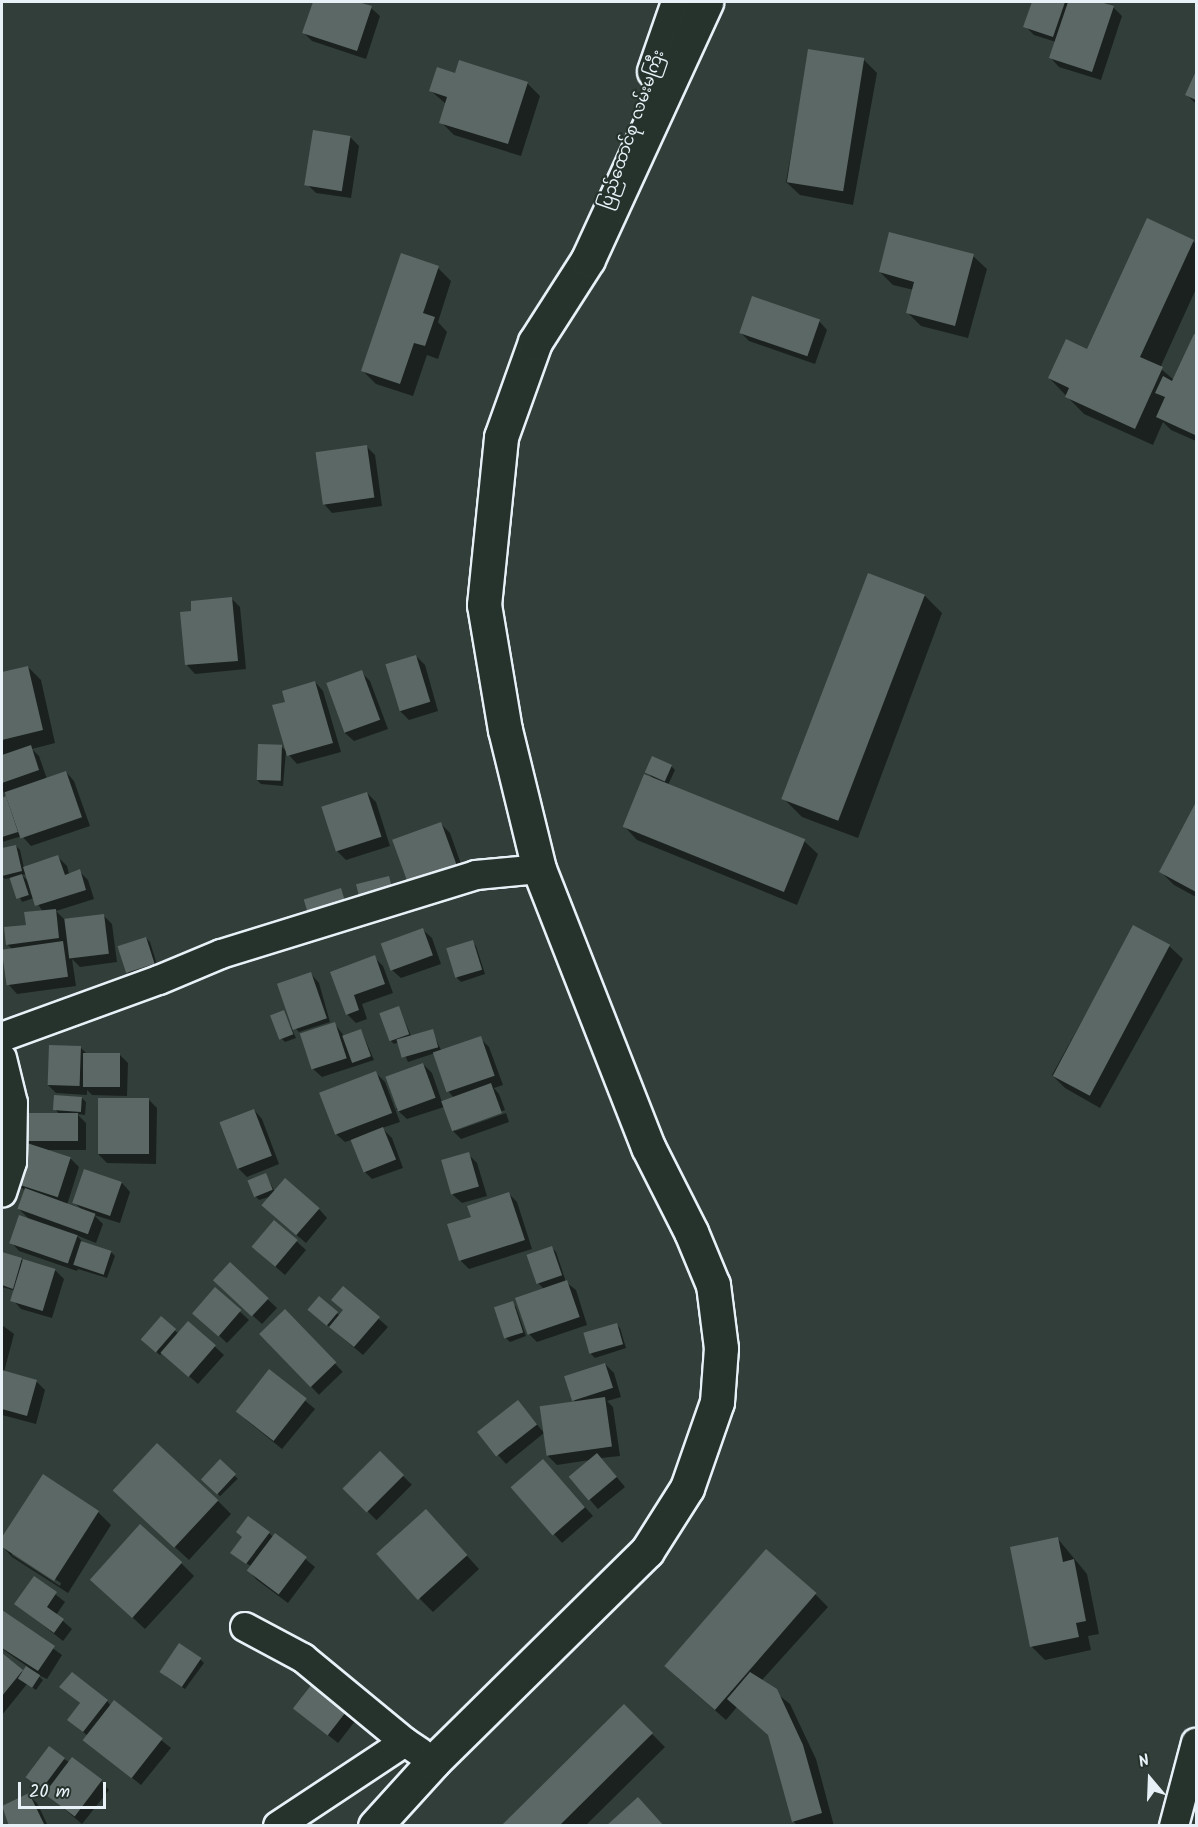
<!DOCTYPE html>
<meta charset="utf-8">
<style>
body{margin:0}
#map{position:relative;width:1198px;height:1827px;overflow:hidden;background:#323e39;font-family:Kalam,"Noto Sans Myanmar",sans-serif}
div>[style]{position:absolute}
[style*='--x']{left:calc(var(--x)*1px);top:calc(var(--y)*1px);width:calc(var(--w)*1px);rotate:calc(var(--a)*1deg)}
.shadow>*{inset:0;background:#0007;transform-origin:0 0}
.building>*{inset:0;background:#5c6865;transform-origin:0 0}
.roads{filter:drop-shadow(2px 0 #e8f1f8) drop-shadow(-2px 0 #e8f1f8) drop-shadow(0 2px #e8f1f8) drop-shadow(0 -2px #e8f1f8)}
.minor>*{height:28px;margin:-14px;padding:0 14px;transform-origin:14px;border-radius:14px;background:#26332d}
.major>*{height:33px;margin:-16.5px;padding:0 16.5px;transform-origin:16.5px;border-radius:16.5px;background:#26332d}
span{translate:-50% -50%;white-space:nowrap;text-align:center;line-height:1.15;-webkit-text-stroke:4.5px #26332d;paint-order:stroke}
.street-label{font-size:16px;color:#e8f1f8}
.frame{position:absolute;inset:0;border:3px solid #e8f1f8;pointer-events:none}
.north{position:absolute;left:1120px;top:1749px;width:60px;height:60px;-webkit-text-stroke:4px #26332d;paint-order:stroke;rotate:341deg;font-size:16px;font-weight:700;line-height:24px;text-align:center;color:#e8f1f8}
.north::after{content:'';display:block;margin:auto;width:21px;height:27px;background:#e8f1f8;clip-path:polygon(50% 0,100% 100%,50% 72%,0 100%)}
.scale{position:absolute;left:18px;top:1782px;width:88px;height:27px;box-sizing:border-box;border:3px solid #e8f1f8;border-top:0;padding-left:8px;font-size:18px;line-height:21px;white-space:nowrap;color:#e8f1f8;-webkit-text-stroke:4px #26332d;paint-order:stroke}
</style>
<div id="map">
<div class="shadow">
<div style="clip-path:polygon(314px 2px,353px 2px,371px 8px,380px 16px,366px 59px,312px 41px,304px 33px)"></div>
<div style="clip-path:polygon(1034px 2px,1095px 2px,1113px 7px,1122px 16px,1101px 80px,1059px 67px,1051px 58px,1056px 42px,1034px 35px,1025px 26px)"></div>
<div style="clip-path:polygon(810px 50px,864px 60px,877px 73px,853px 205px,800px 195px,786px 182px)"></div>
<div style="clip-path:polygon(1196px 74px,1196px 104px,1187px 95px)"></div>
<div style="clip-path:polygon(456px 75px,527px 83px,540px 96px,521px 156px,454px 135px,441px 122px,446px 104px,431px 91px)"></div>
<div style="clip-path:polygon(350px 137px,359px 146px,351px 198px,316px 193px,307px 184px)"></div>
<div style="clip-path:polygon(1193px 241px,1196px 244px,1196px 289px,1160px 368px,1174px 380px,1196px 336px,1196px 441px,1171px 430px,1163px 422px,1153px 445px,1084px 414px,1049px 378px,1088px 351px)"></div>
<div style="clip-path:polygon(973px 256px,987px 269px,968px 338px,921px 326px,907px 312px,914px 290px,893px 285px,880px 272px)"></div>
<div style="clip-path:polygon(438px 268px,451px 281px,438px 322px,447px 332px,438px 359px,427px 355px,413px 396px,376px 384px,363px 371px)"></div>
<div style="clip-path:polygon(819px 321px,827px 330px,815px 364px,749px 341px,740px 332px)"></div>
<div style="clip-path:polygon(366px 446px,375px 455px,382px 506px,332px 513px,324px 504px)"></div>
<div style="clip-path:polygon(869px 575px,925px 596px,942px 613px,858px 838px,802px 817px,785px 800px)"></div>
<div style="clip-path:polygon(232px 599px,240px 607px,246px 669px,195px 674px,187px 665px,193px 612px)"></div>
<div style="clip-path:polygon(416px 656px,425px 665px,438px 711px,409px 720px,400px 711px)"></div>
<div style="clip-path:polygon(28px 667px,41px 680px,55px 743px,32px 749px,39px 756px,47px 779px,66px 772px,74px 781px,90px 826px,31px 846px,22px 836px,2px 842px,2px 800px,6px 798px,11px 804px,2px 789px,2px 673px)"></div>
<div style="clip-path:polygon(361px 672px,370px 681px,388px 729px,354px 741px,345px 733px,328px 684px)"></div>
<div style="clip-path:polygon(315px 682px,323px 691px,341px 752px,297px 764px,289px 755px,287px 703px)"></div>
<div style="clip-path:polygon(282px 747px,286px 751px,283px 786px,261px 784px,257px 780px)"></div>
<div style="clip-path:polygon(671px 766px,675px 770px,668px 785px,804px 841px,818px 854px,797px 905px,637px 840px,624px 826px,655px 780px,646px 771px)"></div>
<div style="clip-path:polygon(367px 793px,376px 802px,390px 846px,346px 860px,337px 851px)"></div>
<div style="clip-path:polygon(1196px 805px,1196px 897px,1174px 885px,1160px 871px)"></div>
<div style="clip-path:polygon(441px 824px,450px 833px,467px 881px,420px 898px)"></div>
<div style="clip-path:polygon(evenodd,16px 846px,20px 850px,24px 868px,58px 857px,67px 866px,69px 874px,79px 871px,88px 880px,94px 899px,56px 911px,64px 919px,103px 915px,112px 924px,117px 962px,80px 967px,72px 959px,76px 986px,17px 994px,9px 985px,12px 949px,7px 944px,43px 912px,34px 898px,22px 902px,11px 878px,5px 879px,2px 876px,2px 850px,16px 846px,27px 874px,30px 883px,22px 875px,27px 874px)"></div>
<div style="clip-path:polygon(1134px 927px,1169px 946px,1183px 959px,1100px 1108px,1065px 1088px,1052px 1075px)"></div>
<div style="clip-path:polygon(423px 930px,432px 938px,441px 964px,401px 978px,392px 970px,383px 945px)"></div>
<div style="clip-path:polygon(146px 938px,150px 942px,158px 968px,132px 977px,128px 973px)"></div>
<div style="clip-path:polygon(472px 942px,476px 946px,485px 974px,461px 982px,457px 978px)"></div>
<div style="clip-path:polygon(374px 957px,383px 966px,393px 993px,362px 1004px,367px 1019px,356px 1023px,347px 1014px,332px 973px)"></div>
<div style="clip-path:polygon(311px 974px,319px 983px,330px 1022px,299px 1032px,294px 1027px)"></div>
<div style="clip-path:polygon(399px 1008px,412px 1038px,432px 1031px,442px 1052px,480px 1038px,489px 1047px,503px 1085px,494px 1088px,499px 1094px,505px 1110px,455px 1128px,455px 1131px,506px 1113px,509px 1122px,461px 1139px,452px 1130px,444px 1107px,407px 1119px,396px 1109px,423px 1064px,432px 1073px,442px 1102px,454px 1098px,449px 1092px,435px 1053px,408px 1062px,399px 1042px,394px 1044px,390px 1040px)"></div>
<div style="clip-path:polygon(284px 1012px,296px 1038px,285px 1042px,281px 1038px)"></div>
<div style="clip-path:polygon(335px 1024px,344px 1036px,361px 1030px,374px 1060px,322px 1077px,313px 1069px)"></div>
<div style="clip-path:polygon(81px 1048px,87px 1054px,119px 1054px,128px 1063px,127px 1096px,92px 1095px,87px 1090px,87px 1095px,56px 1093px,48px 1085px)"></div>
<div style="clip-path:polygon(376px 1073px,385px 1082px,400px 1122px,382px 1128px,392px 1138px,403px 1168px,372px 1179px,364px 1171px,351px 1140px,345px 1142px,336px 1134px,321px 1093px)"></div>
<div style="clip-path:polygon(82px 1098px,86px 1102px,85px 1115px,77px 1114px,86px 1123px,86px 1150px,46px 1150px,70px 1158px,79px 1167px,67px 1205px,83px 1211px,74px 1202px,122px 1183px,130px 1192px,120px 1223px,94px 1215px,103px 1224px,96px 1243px,76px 1235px,84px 1243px,111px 1252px,115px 1256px,107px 1278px,78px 1269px,77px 1271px,19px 1251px,11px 1242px,30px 1220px,19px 1209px,26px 1192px,17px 1183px,28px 1144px,25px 1141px,60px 1115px,55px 1109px)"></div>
<div style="clip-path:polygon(149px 1100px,157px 1108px,156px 1164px,107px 1163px,98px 1154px)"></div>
<div style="clip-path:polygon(254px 1110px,262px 1119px,279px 1164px,247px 1177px,238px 1168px)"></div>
<div style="clip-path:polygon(468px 1154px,477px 1163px,487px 1196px,462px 1203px,453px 1195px)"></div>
<div style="clip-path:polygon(266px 1175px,275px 1192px,319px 1209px,327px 1218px,306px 1243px,272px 1214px,272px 1196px,259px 1200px,255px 1196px)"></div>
<div style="clip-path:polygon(509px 1194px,517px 1202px,532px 1249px,469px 1269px,460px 1260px,473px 1218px)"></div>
<div style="clip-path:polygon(275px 1222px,306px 1250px,285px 1275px,262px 1255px)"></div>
<div style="clip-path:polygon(552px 1248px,556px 1252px,566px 1282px,576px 1290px,587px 1325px,537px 1342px,528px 1333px,544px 1289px,538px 1283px)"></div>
<div style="clip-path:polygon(2px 1254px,55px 1270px,64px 1279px,52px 1318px,21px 1309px,13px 1300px,16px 1291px,2px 1287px)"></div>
<div style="clip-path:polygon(230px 1264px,277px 1308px,262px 1324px,223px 1289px)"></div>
<div style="clip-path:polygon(343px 1288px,388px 1327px,363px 1355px,313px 1313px,319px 1298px,340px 1316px,345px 1311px)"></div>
<div style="clip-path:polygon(215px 1289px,249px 1320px,227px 1343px,202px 1320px)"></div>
<div style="clip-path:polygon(512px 1303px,516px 1307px,526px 1336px,510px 1342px,506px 1338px)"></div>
<div style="left:285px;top:1312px;width:83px;height:33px;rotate:46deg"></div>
<div style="clip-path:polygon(189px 1323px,224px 1355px,198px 1384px,162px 1353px,160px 1355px,146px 1343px,174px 1330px,179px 1334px)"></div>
<div style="clip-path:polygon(616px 1324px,620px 1328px,626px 1348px,595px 1358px,591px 1354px)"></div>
<div style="clip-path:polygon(2px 1325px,14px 1334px,4px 1372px,36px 1381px,45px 1390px,36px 1424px,2px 1415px)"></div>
<div style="clip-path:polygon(605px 1364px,614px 1373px,621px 1397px,607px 1401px,613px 1407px,620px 1456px,601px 1458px,625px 1487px,598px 1509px,570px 1477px,590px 1460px,557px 1465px,548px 1456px,576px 1403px,574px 1400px)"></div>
<div style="clip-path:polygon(270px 1371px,315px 1409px,282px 1449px,245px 1419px)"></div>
<div style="clip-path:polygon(526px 1411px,544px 1433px,506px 1464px,498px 1455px)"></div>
<div style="left:380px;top:1453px;width:45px;height:50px;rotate:45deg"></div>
<div style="left:220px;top:1461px;width:25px;height:25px;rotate:45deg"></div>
<div style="clip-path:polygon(552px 1470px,593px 1516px,562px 1543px,554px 1534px)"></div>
<div style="clip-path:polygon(evenodd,43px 1476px,98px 1512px,111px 1525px,68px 1593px,12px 1557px,2px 1546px,2px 1540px,43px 1476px,12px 1552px,61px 1583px,60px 1586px,12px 1555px,12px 1552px)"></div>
<div style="clip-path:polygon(218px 1501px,231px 1514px,189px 1560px,128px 1504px)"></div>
<div style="clip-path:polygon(439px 1525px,479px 1569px,433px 1612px,420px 1599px)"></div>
<div style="clip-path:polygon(269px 1533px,274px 1538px,276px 1535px,315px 1567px,288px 1603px,257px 1580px,249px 1571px,252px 1567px,236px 1556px)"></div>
<div style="clip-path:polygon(1058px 1539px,1087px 1574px,1099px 1634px,1088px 1636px,1091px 1650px,1045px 1660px,1031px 1646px)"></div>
<div style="clip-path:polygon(181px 1563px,194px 1576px,145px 1629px,105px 1592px)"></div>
<div style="clip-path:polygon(35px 1578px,65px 1602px,56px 1615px,72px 1629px,63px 1641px,16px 1604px)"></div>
<div style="clip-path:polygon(815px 1594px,828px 1607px,761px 1681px,790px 1704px,816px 1759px,834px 1826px,798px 1826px,793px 1821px,770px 1736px,737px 1707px,726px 1720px,677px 1677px)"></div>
<div style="clip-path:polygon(2px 1612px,62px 1655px,47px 1679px,36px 1674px,43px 1680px,36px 1690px,27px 1684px,2px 1715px,2px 1655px,24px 1673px,28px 1667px,2px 1649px)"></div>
<div style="clip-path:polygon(200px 1659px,204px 1663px,185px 1689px,165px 1676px)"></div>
<div style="left:312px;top:1687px;width:55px;height:28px;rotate:38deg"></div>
<div style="clip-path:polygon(70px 1695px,107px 1701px,111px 1706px,114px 1702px,171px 1748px,141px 1785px,85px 1740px,88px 1736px,78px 1728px,81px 1704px)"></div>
<div style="clip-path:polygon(624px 1706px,665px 1747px,585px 1826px,503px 1826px)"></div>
<div style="clip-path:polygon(64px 1759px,101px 1781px,109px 1790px,82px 1824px,31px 1781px)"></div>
<div style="clip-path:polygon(28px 1795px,37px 1803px,48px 1826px,11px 1826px,2px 1807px)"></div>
</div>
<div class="building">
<div style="clip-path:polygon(313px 2px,358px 2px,372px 6px,357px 51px,302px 33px)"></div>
<div style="clip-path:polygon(1032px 2px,1065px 2px,1053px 37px,1023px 27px)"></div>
<div style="clip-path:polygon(1068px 2px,1100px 2px,1114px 6px,1092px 72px,1049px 58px)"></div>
<div style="left:808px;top:49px;width:57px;height:135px;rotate:9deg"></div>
<div style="clip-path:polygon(459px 60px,528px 82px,508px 144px,439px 123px,447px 97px,429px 91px,437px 67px,455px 73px)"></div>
<div style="clip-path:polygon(1196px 71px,1196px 100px,1185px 95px)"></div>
<div style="left:313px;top:130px;width:38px;height:56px;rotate:9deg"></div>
<div style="clip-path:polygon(1147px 218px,1194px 240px,1140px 357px,1163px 367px,1135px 429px,1065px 397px,1069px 388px,1048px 378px,1066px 339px,1087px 349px)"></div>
<div style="clip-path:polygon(889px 232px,974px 254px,955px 326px,906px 313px,914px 282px,879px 272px)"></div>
<div style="clip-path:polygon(401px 253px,439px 266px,423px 313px,435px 317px,425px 346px,414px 343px,400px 384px,361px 371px)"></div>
<div style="left:752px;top:296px;width:72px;height:39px;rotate:19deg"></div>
<div style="clip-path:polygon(1194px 334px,1196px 335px,1195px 435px,1156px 417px,1165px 397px,1155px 393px,1163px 376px,1172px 381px)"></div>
<div style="left:367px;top:445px;width:53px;height:52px;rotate:82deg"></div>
<div style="left:868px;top:573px;width:61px;height:242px;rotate:21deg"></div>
<div style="clip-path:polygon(232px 597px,238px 661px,185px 665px,180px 612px,191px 611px,191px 601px)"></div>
<div style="left:416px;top:655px;width:49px;height:32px;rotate:73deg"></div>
<div style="clip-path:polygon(28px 666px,43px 730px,2px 740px,2px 672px)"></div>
<div style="left:362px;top:670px;width:53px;height:38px;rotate:70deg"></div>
<div style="clip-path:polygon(315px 681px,333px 743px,287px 756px,272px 705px,285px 702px,282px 691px)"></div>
<div style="left:258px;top:744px;width:24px;height:36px;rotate:2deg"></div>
<div style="clip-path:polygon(31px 745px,39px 770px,2px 783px,2px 755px)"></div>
<div style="left:652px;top:756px;width:22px;height:18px;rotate:24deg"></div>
<div style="left:66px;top:771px;width:49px;height:65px;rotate:71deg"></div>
<div style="left:644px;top:774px;width:174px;height:57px;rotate:22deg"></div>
<div style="left:367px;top:792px;width:47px;height:48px;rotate:72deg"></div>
<div style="clip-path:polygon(6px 796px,18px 832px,2px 837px,2px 798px)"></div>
<div style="clip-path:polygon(1196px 802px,1196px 892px,1159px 872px)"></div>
<div style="left:441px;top:822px;width:53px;height:52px;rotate:70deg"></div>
<div style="clip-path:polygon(16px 845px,22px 871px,2px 876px,2px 848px)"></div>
<div style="clip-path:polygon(58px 855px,65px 875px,80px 869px,86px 890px,35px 906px,23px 867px)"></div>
<div style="left:22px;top:874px;width:22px;height:13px;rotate:72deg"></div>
<div style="left:389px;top:876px;width:21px;height:34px;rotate:76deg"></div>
<div style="left:341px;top:888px;width:24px;height:39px;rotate:73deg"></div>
<div style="clip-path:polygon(56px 909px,59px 938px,6px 945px,4px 927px,26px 925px,24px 912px)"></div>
<div style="left:104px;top:914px;width:40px;height:40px;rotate:83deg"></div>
<div style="left:1133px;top:925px;width:42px;height:171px;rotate:28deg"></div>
<div style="left:423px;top:928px;width:29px;height:45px;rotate:70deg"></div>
<div style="left:146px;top:937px;width:28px;height:30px;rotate:72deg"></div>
<div style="left:473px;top:940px;width:31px;height:28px;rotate:73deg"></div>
<div style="left:63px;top:941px;width:36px;height:62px;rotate:82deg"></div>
<div style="clip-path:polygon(375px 955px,385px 984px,354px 995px,359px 1010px,346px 1015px,330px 972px)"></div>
<div style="left:311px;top:972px;width:49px;height:36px;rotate:71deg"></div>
<div style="left:399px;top:1006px;width:30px;height:21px;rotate:70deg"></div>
<div style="left:284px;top:1010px;width:26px;height:15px;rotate:69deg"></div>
<div style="left:335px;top:1022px;width:38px;height:37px;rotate:72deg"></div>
<div style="left:361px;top:1029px;width:29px;height:20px;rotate:70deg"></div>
<div style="left:433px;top:1029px;width:19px;height:38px;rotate:74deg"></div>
<div style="left:481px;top:1036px;width:42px;height:51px;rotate:71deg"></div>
<div style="left:49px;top:1045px;width:32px;height:40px;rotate:2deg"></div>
<div style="left:83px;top:1053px;width:37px;height:34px"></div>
<div style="left:423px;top:1063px;width:37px;height:40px;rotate:70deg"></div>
<div style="left:376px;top:1071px;width:45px;height:61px;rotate:69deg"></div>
<div style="left:491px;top:1083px;width:32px;height:53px;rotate:70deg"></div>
<div style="left:54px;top:1095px;width:28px;height:15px;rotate:4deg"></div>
<div style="left:98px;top:1098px;width:51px;height:56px"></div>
<div style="left:254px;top:1109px;width:50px;height:37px;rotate:69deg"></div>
<div style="left:24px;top:1113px;width:54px;height:28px"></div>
<div style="left:383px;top:1127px;width:35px;height:35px;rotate:68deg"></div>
<div style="left:27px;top:1143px;width:46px;height:42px;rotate:18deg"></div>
<div style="left:469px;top:1152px;width:36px;height:29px;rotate:74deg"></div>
<div style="left:84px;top:1169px;width:40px;height:36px;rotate:19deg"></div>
<div style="left:266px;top:1173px;width:18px;height:20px;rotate:68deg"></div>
<div style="left:285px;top:1178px;width:46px;height:36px;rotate:41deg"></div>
<div style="left:25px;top:1188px;width:75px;height:22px;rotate:20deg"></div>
<div style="clip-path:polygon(509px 1192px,525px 1240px,459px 1261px,447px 1224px,471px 1217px,467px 1206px)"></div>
<div style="left:19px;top:1215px;width:62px;height:30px;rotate:19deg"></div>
<div style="left:274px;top:1220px;width:31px;height:35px;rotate:40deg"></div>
<div style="left:81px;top:1241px;width:32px;height:25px;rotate:18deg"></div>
<div style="left:552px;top:1246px;width:31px;height:27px;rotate:71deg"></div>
<div style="clip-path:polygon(2px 1252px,22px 1258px,13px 1289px,2px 1285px)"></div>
<div style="left:23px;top:1259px;width:34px;height:44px;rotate:17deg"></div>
<div style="left:230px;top:1262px;width:53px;height:25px;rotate:43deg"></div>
<div style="left:567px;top:1280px;width:39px;height:55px;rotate:71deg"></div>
<div style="clip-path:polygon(343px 1286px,380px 1317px,354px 1347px,329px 1327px,343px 1310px,331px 1300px)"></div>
<div style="left:215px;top:1287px;width:35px;height:35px;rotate:41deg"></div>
<div style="left:319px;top:1296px;width:25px;height:18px;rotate:40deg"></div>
<div style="left:513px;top:1301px;width:33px;height:20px;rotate:72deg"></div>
<div style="left:285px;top:1309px;width:74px;height:36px;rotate:46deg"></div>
<div style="left:161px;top:1316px;width:20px;height:31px;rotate:41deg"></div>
<div style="left:188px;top:1321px;width:37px;height:42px;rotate:41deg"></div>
<div style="left:617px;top:1323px;width:22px;height:35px;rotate:74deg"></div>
<div style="left:605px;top:1363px;width:26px;height:43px;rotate:72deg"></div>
<div style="left:269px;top:1369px;width:48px;height:54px;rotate:38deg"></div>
<div style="clip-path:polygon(2px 1370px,37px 1380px,27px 1416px,2px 1409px)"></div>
<div style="left:605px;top:1397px;width:50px;height:66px;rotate:82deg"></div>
<div style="left:518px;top:1400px;width:31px;height:52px;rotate:52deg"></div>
<div style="left:157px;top:1443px;width:84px;height:65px;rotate:43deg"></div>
<div style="left:380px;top:1451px;width:34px;height:53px;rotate:45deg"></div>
<div style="left:597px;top:1453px;width:31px;height:37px;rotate:50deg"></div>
<div style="left:220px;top:1459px;width:22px;height:28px;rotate:43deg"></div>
<div style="left:543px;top:1459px;width:64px;height:43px;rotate:49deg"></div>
<div style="clip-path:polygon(43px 1474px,99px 1511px,54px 1581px,2px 1547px,2px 1537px)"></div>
<div style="left:426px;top:1509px;width:62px;height:67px;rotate:48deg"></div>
<div style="clip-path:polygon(248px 1516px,270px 1532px,246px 1564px,230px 1553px,242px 1537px,236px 1532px)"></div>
<div style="left:140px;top:1524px;width:57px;height:75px;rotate:42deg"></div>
<div style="left:275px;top:1533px;width:40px;height:47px;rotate:37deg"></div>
<div style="clip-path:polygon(1058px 1537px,1063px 1562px,1074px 1559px,1086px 1621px,1076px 1623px,1079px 1637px,1030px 1647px,1010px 1547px)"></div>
<div style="left:766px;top:1549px;width:67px;height:155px;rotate:41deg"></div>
<div style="clip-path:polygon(34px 1576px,57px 1592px,47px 1607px,64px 1619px,54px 1633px,14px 1604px)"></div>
<div style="clip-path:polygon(2px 1610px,55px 1646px,38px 1671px,2px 1648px)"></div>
<div style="left:179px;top:1643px;width:27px;height:35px;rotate:34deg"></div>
<div style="clip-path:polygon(2px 1653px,23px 1670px,2px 1696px)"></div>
<div style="left:26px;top:1666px;width:17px;height:15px;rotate:33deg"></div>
<div style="clip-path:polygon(72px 1672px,108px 1700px,83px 1732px,67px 1720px,80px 1703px,59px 1687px)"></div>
<div style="clip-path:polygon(750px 1672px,777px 1689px,803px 1745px,822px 1813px,792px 1822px,768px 1735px,727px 1699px)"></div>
<div style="left:312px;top:1684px;width:44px;height:31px;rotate:38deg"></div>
<div style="left:114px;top:1700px;width:62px;height:51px;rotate:38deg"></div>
<div style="clip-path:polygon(624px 1704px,653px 1733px,559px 1826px,501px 1826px)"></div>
<div style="left:49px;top:1746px;width:20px;height:39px;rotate:37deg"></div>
<div style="left:72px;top:1757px;width:38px;height:46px;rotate:37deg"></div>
<div style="clip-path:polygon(29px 1793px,45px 1826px,9px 1826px,2px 1806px)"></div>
<div style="clip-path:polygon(638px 1797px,664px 1826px,606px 1826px)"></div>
</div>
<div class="roads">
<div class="minor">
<div style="--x:2;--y:1037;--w:167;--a:-20"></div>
<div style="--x:159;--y:980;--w:67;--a:-22.8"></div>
<div style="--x:221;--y:954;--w:267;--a:-17.2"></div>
<div style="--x:476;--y:875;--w:63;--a:-5.4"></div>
<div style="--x:2;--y:1058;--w:46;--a:76.3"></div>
<div style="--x:13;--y:1103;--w:59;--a:91"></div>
<div style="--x:12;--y:1162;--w:32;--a:108"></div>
<div style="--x:245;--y:1627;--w:66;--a:28.1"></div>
<div style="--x:303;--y:1658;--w:132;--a:39.5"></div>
<div style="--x:278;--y:1826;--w:152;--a:-33.5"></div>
<div style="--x:405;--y:1742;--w:18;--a:34"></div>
<div style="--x:1174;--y:1826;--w:86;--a:-75.2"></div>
</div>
<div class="major">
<div style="--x:654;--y:71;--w:73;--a:-70.8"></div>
<div style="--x:375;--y:1826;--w:88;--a:-47.8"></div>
<div style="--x:434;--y:1761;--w:299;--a:-44.6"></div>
<div style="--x:647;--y:1551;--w:75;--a:-57.6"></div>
<div style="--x:687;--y:1488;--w:91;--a:-70.8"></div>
<div style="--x:717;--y:1402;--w:54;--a:-85.8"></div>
<div style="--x:721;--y:1348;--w:64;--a:-97.2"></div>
<div style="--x:713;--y:1285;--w:57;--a:-112.5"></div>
<div style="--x:691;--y:1232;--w:95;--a:-116.8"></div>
<div style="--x:648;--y:1147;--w:299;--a:-111.4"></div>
<div style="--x:539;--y:869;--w:143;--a:-103.7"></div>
<div style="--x:505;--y:730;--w:127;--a:-99.5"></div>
<div style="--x:484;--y:605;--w:169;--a:-84.2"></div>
<div style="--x:501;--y:437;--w:101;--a:-70.3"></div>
<div style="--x:535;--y:342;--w:98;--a:-57.4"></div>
<div style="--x:588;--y:259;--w:283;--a:-65.3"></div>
</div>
</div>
<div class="street-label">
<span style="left:633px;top:130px;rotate:-71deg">ပြည်ထောင်စု လမ်းမကြီး</span>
</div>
<div class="frame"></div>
<div class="north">N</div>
<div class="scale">20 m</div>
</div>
